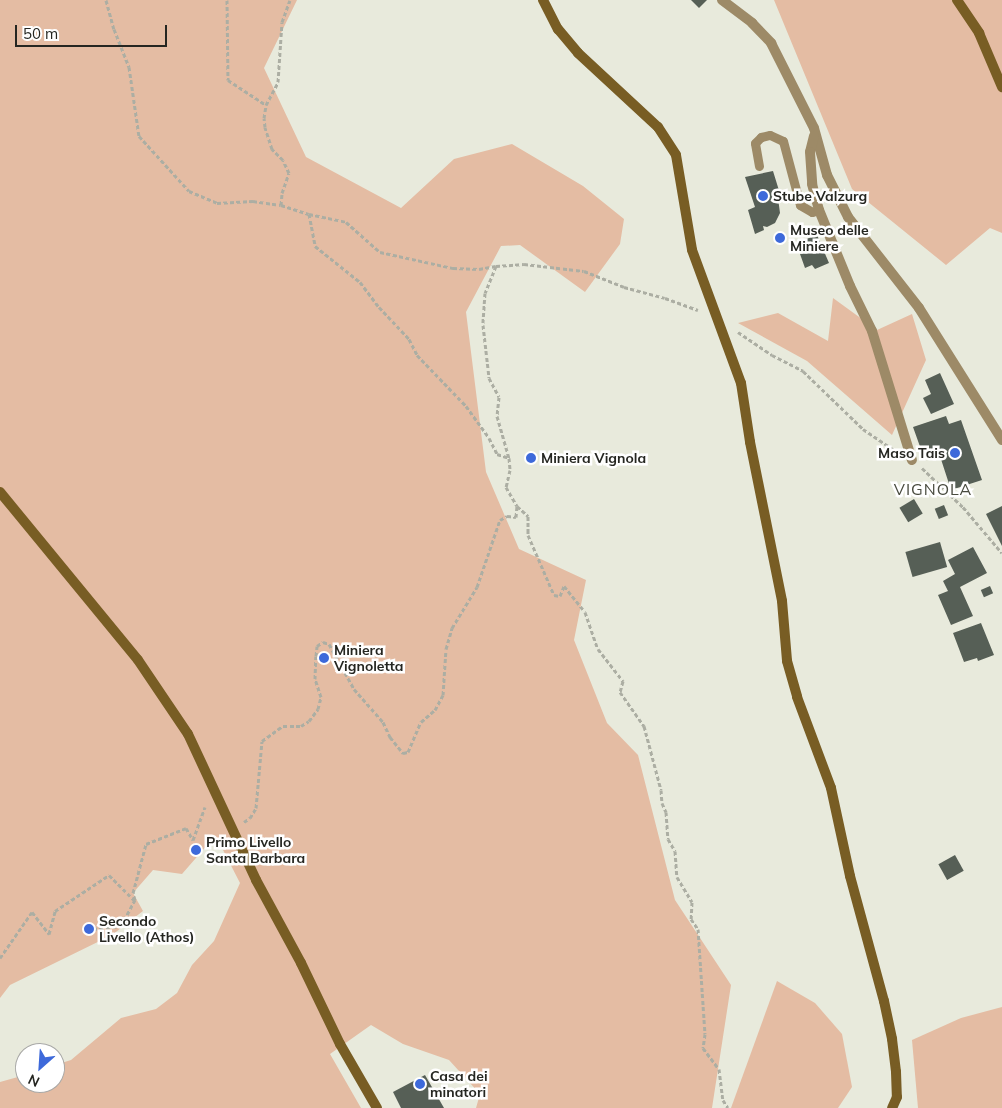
<!DOCTYPE html>
<style>
body{margin:0}
#map{position:relative;width:1002px;height:1108px;overflow:hidden;background:#e8eadc;font-family:Mulish,sans-serif}
div>[style]{position:absolute}
[style*='--x']{left:calc(var(--x)*1px);top:calc(var(--y)*1px);width:calc(var(--w)*1px);rotate:calc(var(--a)*1deg)}
.green>*{inset:0;background:#e4bca3}
.building>*{inset:0;background:#565f56;transform-origin:0 0}
.path>*{height:3px;margin-top:-1.5px;transform-origin:0;background:repeating-linear-gradient(90deg,#acaea3 0 4px,transparent 0 6.5px)}
.lane>*{height:9px;margin:-4.5px;padding:0 4.5px;transform-origin:4.5px;border-radius:4.5px;background:#9d8a67}
.street>*{height:10px;margin:-5px;padding:0 5px;transform-origin:5px;border-radius:5px;background:#9d8a67}
.secondary>*{height:10px;margin:-5px;padding:0 5px;transform-origin:5px;border-radius:5px;background:#785d24}
.dots>*{width:14px;height:14px;translate:-50% -50%;box-sizing:border-box;border:2px solid #fff;border-radius:50%}
span{translate:-50% -50%;white-space:nowrap;text-align:center;line-height:1.15;-webkit-text-stroke:5px #fff;paint-order:stroke}
.poi-label{font-size:14px;color:#252621;font-weight:700}
.left{translate:0 -50%;text-align:left}
.right{translate:-100% -50%;text-align:right}
.quarter-label{font-size:16px;color:#494b3f;letter-spacing:1px}
.north{position:absolute;left:15px;top:1043px;width:50px;height:50px;box-sizing:border-box;background:#fff;border:1px solid #a8a8a6;border-radius:50%;rotate:206deg;font-size:14px;font-weight:700;line-height:20px;text-align:center;color:#252621}
.north::after{content:'';display:block;margin:auto;width:18px;height:22px;background:#3d69da;clip-path:polygon(50% 0,100% 100%,50% 72%,0 100%)}
.scale{position:absolute;left:15px;top:25px;width:152px;height:22px;box-sizing:border-box;border:2px solid #252621;border-top:0;padding-left:6px;font-size:15px;line-height:18px;white-space:nowrap;color:#252621;-webkit-text-stroke:4px #fff;paint-order:stroke}
</style>
<div id="map">
<div class="green">
<div style="clip-path:polygon(0 0,297px 0,264px 68px,306px 157px,401px 208px,454px 159px,512px 144px,583px 186px,624px 219px,620px 244px,585px 292px,520px 245px,501px 246px,466px 312px,486px 472px,519px 549px,586px 580px,574px 640px,607px 723px,638px 755px,675px 900px,731px 985px,712px 1108px,476px 1108px,480px 1094px,449px 1060px,403px 1044px,371px 1025px,330px 1054px,361px 1108px,0 1108px,0 1082px,25px 1075px,25px 1083px,55px 1083px,55px 1065px,71px 1060px,121px 1018px,156px 1009px,177px 993px,192px 965px,214px 941px,240px 883px,222px 848px,209px 843px,182px 874px,153px 870px,133px 893px,143px 911px,112px 935px,10px 985px,0 998px)"></div>
<div style="clip-path:polygon(774px 0,1002px 0,1002px 233px,990px 228px,946px 265px,852px 189px)"></div>
<div style="clip-path:polygon(833px 298px,877px 330px,912px 314px,926px 360px,892px 435px,807px 361px,738px 323px,778px 313px,828px 341px)"></div>
<div style="clip-path:polygon(777px 981px,815px 1003px,842px 1034px,852px 1087px,838px 1108px,731px 1108px)"></div>
<div style="clip-path:polygon(1002px 1007px,1002px 1108px,918px 1108px,912px 1040px,961px 1018px)"></div>
</div>
<div class="building">
<div style="clip-path:polygon(691px 0,707px 0,699px 8px)"></div>
<div style="clip-path:polygon(773px 171px,781px 197px,778px 198px,780px 213px,775px 223px,767px 227px,763px 226px,764px 230px,755px 234px,748px 210px,755px 207px,745px 177px)"></div>
<div style="clip-path:polygon(817px 235px,829px 263px,815px 269px,812px 265px,805px 268px,800px 254px,806px 252px,801px 241px)"></div>
<div style="clip-path:polygon(940px 373px,954px 404px,931px 414px,923px 398px,931px 394px,925px 380px)"></div>
<div style="clip-path:polygon(946px 416px,949px 424px,961px 420px,982px 480px,951px 490px,938px 450px,923px 455px,913px 427px)"></div>
<div style="left:914px;top:499px;width:17px;height:17px;rotate:59deg"></div>
<div style="left:944px;top:505px;width:11px;height:10px;rotate:68deg"></div>
<div style="clip-path:polygon(1002px 506px,1002px 546px,986px 514px)"></div>
<div style="left:940px;top:542px;width:26px;height:36px;rotate:74deg"></div>
<div style="clip-path:polygon(973px 547px,987px 573px,960px 587px,973px 616px,951px 625px,938px 595px,948px 591px,943px 581px,955px 574px,948px 560px)"></div>
<div style="left:990px;top:586px;width:8px;height:10px;rotate:67deg"></div>
<div style="clip-path:polygon(981px 623px,994px 655px,978px 661px,977px 658px,964px 662px,953px 633px)"></div>
<div style="left:955px;top:855px;width:18px;height:19px;rotate:61deg"></div>
<div style="clip-path:polygon(425px 1075px,444px 1108px,401px 1108px,393px 1092px)"></div>
</div>
<div class="path">
<div style="--x:106;--y:0;--w:30;--a:75"></div>
<div style="--x:114;--y:29;--w:41;--a:68.5"></div>
<div style="--x:129;--y:67;--w:70;--a:81.8"></div>
<div style="--x:139;--y:136;--w:74;--a:47.7"></div>
<div style="--x:189;--y:191;--w:30;--a:23"></div>
<div style="--x:217;--y:203;--w:36;--a:-3"></div>
<div style="--x:253;--y:201;--w:28;--a:8"></div>
<div style="--x:281;--y:205;--w:29;--a:18"></div>
<div style="--x:309;--y:214;--w:38;--a:12"></div>
<div style="--x:346;--y:222;--w:45;--a:41.4"></div>
<div style="--x:380;--y:252;--w:75;--a:12.4"></div>
<div style="--x:453;--y:268;--w:26;--a:2"></div>
<div style="--x:479;--y:269;--w:17;--a:-10"></div>
<div style="--x:496;--y:266;--w:28;--a:-4"></div>
<div style="--x:524;--y:264;--w:60;--a:6.7"></div>
<div style="--x:584;--y:271;--w:43;--a:21.8"></div>
<div style="--x:624;--y:287;--w:42;--a:15"></div>
<div style="--x:665;--y:298;--w:35;--a:20"></div>
<div style="--x:227;--y:0;--w:80;--a:89.3"></div>
<div style="--x:228;--y:80;--w:45;--a:33.3"></div>
<div style="--x:281;--y:205;--w:12;--a:-85"></div>
<div style="--x:282;--y:193;--w:21;--a:-71"></div>
<div style="--x:289;--y:173;--w:14;--a:-115"></div>
<div style="--x:283;--y:160;--w:16;--a:-135"></div>
<div style="--x:272;--y:149;--w:23;--a:-108"></div>
<div style="--x:265;--y:127;--w:9;--a:-96"></div>
<div style="--x:264;--y:118;--w:13;--a:-81"></div>
<div style="--x:266;--y:105;--w:26;--a:-62"></div>
<div style="--x:278;--y:82;--w:60;--a:-86.2"></div>
<div style="--x:282;--y:22;--w:23;--a:-70"></div>
<div style="--x:309;--y:214;--w:33;--a:79"></div>
<div style="--x:315;--y:246;--w:58;--a:38.7"></div>
<div style="--x:360;--y:282;--w:31;--a:53"></div>
<div style="--x:379;--y:307;--w:44;--a:46.8"></div>
<div style="--x:409;--y:339;--w:18;--a:63"></div>
<div style="--x:417;--y:355;--w:71;--a:46.1"></div>
<div style="--x:466;--y:406;--w:39;--a:54"></div>
<div style="--x:489;--y:438;--w:18;--a:63"></div>
<div style="--x:497;--y:454;--w:13;--a:18"></div>
<div style="--x:496;--y:266;--w:29;--a:112"></div>
<div style="--x:485;--y:293;--w:32;--a:94"></div>
<div style="--x:483;--y:325;--w:53;--a:83.5"></div>
<div style="--x:489;--y:378;--w:21;--a:62"></div>
<div style="--x:499;--y:397;--w:19;--a:96"></div>
<div style="--x:497;--y:416;--w:44;--a:74.1"></div>
<div style="--x:509;--y:458;--w:12;--a:85"></div>
<div style="--x:510;--y:470;--w:17;--a:103"></div>
<div style="--x:506;--y:487;--w:22;--a:60"></div>
<div style="--x:517;--y:506;--w:15;--a:42"></div>
<div style="--x:528;--y:516;--w:19;--a:90"></div>
<div style="--x:528;--y:535;--w:65;--a:66.6"></div>
<div style="--x:554;--y:595;--w:6;--a:9"></div>
<div style="--x:560;--y:596;--w:11;--a:-68"></div>
<div style="--x:564;--y:586;--w:33;--a:51"></div>
<div style="--x:585;--y:612;--w:39;--a:71"></div>
<div style="--x:598;--y:649;--w:41;--a:52"></div>
<div style="--x:623;--y:681;--w:11;--a:105"></div>
<div style="--x:620;--y:692;--w:42;--a:54.8"></div>
<div style="--x:644;--y:726;--w:66;--a:75.1"></div>
<div style="--x:661;--y:790;--w:13;--a:86"></div>
<div style="--x:662;--y:803;--w:10;--a:66"></div>
<div style="--x:666;--y:812;--w:27;--a:86"></div>
<div style="--x:668;--y:839;--w:14;--a:60"></div>
<div style="--x:675;--y:851;--w:26;--a:86"></div>
<div style="--x:677;--y:877;--w:29;--a:59"></div>
<div style="--x:692;--y:902;--w:17;--a:93"></div>
<div style="--x:691;--y:919;--w:12;--a:55"></div>
<div style="--x:698;--y:929;--w:105;--a:86.2"></div>
<div style="--x:705;--y:1034;--w:14;--a:98"></div>
<div style="--x:703;--y:1048;--w:26;--a:53"></div>
<div style="--x:719;--y:1069;--w:31;--a:83"></div>
<div style="--x:723;--y:1100;--w:9;--a:58"></div>
<div style="--x:738;--y:332;--w:41;--a:34.1"></div>
<div style="--x:772;--y:355;--w:35;--a:27"></div>
<div style="--x:803;--y:371;--w:83;--a:44"></div>
<div style="--x:863;--y:429;--w:37;--a:34"></div>
<div style="--x:922;--y:468;--w:57;--a:43.6"></div>
<div style="--x:963;--y:507;--w:60;--a:49.7"></div>
<div style="--x:244;--y:822;--w:7;--a:-34"></div>
<div style="--x:250;--y:818;--w:12;--a:-59"></div>
<div style="--x:256;--y:808;--w:67;--a:-84.9"></div>
<div style="--x:262;--y:741;--w:26;--a:-36"></div>
<div style="--x:283;--y:726;--w:18;--a:0"></div>
<div style="--x:301;--y:726;--w:9;--a:-32"></div>
<div style="--x:309;--y:721;--w:15;--a:-53"></div>
<div style="--x:318;--y:709;--w:12;--a:-76"></div>
<div style="--x:321;--y:697;--w:19;--a:-108"></div>
<div style="--x:315;--y:679;--w:23;--a:-88"></div>
<div style="--x:316;--y:656;--w:10;--a:-84"></div>
<div style="--x:317;--y:646;--w:7;--a:-34"></div>
<div style="--x:323;--y:642;--w:6;--a:18"></div>
<div style="--x:329;--y:644;--w:51;--a:60.9"></div>
<div style="--x:354;--y:689;--w:44;--a:48.7"></div>
<div style="--x:383;--y:722;--w:17;--a:65"></div>
<div style="--x:390;--y:737;--w:21;--a:51"></div>
<div style="--x:403;--y:753;--w:5;--a:-11"></div>
<div style="--x:408;--y:752;--w:33;--a:-67"></div>
<div style="--x:421;--y:722;--w:18;--a:-41"></div>
<div style="--x:435;--y:710;--w:17;--a:-62"></div>
<div style="--x:443;--y:695;--w:46;--a:-86.3"></div>
<div style="--x:446;--y:649;--w:22;--a:-74"></div>
<div style="--x:452;--y:628;--w:48;--a:-58.6"></div>
<div style="--x:477;--y:587;--w:71;--a:-71.1"></div>
<div style="--x:500;--y:520;--w:8;--a:-30"></div>
<div style="--x:507;--y:516;--w:9;--a:6"></div>
<div style="--x:516;--y:517;--w:11;--a:-85"></div>
<div style="--x:93;--y:929;--w:28;--a:-6"></div>
<div style="--x:121;--y:926;--w:30;--a:-62"></div>
<div style="--x:135;--y:900;--w:7;--a:-106"></div>
<div style="--x:133;--y:893;--w:51;--a:-75.1"></div>
<div style="--x:146;--y:844;--w:43;--a:-21.8"></div>
<div style="--x:186;--y:828;--w:14;--a:60"></div>
<div style="--x:193;--y:840;--w:35;--a:-70"></div>
<div style="--x:0;--y:958;--w:56;--a:-55.2"></div>
<div style="--x:32;--y:912;--w:28;--a:52"></div>
<div style="--x:49;--y:934;--w:24;--a:-75"></div>
<div style="--x:55;--y:911;--w:65;--a:-33.7"></div>
<div style="--x:109;--y:875;--w:35;--a:45"></div>
</div>
<div class="lane">
<div style="--x:759;--y:166;--w:23;--a:-100"></div>
<div style="--x:755;--y:143;--w:8;--a:-45"></div>
<div style="--x:761;--y:137;--w:9;--a:-13"></div>
<div style="--x:770;--y:135;--w:14;--a:25"></div>
<div style="--x:783;--y:141;--w:66;--a:75.1"></div>
<div style="--x:800;--y:205;--w:14;--a:30"></div>
<div style="--x:812;--y:212;--w:7;--a:-16"></div>
</div>
<div class="street">
<div style="--x:722;--y:0;--w:38;--a:37"></div>
<div style="--x:752;--y:23;--w:28;--a:46"></div>
<div style="--x:771;--y:43;--w:95;--a:63.2"></div>
<div style="--x:814;--y:128;--w:49;--a:74.5"></div>
<div style="--x:827;--y:175;--w:47;--a:63.4"></div>
<div style="--x:848;--y:217;--w:115;--a:52"></div>
<div style="--x:919;--y:308;--w:156;--a:57.8"></div>
<div style="--x:814;--y:136;--w:16;--a:104"></div>
<div style="--x:810;--y:152;--w:32;--a:86"></div>
<div style="--x:812;--y:184;--w:27;--a:75"></div>
<div style="--x:819;--y:210;--w:82;--a:67.8"></div>
<div style="--x:850;--y:286;--w:50;--a:63.9"></div>
<div style="--x:872;--y:331;--w:135;--a:72.8"></div>
</div>
<div class="secondary">
<div style="--x:543;--y:0;--w:33;--a:63"></div>
<div style="--x:558;--y:29;--w:31;--a:50"></div>
<div style="--x:578;--y:53;--w:109;--a:42.8"></div>
<div style="--x:658;--y:127;--w:33;--a:57"></div>
<div style="--x:676;--y:155;--w:96;--a:80.4"></div>
<div style="--x:692;--y:250;--w:142;--a:69.8"></div>
<div style="--x:741;--y:383;--w:60;--a:81.3"></div>
<div style="--x:750;--y:442;--w:162;--a:78.6"></div>
<div style="--x:782;--y:601;--w:60;--a:85.2"></div>
<div style="--x:787;--y:661;--w:37;--a:74"></div>
<div style="--x:797;--y:697;--w:97;--a:69.5"></div>
<div style="--x:831;--y:788;--w:90;--a:77.8"></div>
<div style="--x:850;--y:876;--w:130;--a:74.8"></div>
<div style="--x:884;--y:1001;--w:39;--a:78"></div>
<div style="--x:892;--y:1039;--w:33;--a:83"></div>
<div style="--x:896;--y:1072;--w:25;--a:88"></div>
<div style="--x:897;--y:1097;--w:12;--a:114"></div>
<div style="--x:957;--y:0;--w:40;--a:56"></div>
<div style="--x:979;--y:33;--w:59;--a:66.9"></div>
<div style="--x:0;--y:492;--w:217;--a:50.6"></div>
<div style="--x:138;--y:660;--w:89;--a:56"></div>
<div style="--x:188;--y:734;--w:161;--a:65"></div>
<div style="--x:256;--y:880;--w:94;--a:61.5"></div>
<div style="--x:301;--y:963;--w:90;--a:64.3"></div>
<div style="--x:340;--y:1044;--w:74;--a:60"></div>
</div>
<div class="dots">
<div style="left:763px;top:196px;background:#3d69da"></div>
<div style="left:780px;top:238px;background:#3d69da"></div>
<div style="left:955px;top:453px;background:#3d69da"></div>
<div style="left:531px;top:458px;background:#3d69da"></div>
<div style="left:324px;top:658px;background:#3d69da"></div>
<div style="left:196px;top:850px;background:#3d69da"></div>
<div style="left:89px;top:929px;background:#3d69da"></div>
<div style="left:420px;top:1084px;background:#3d69da"></div>
</div>
<div class="poi-label">
<span class="left" style="left:773px;top:196px">Stube Valzurg</span>
<span class="left" style="left:790px;top:238px">Museo delle<br>Miniere</span>
<span class="right" style="left:945px;top:453px">Maso Tais</span>
<span class="left" style="left:541px;top:458px">Miniera Vignola</span>
<span class="left" style="left:334px;top:658px">Miniera<br>Vignoletta</span>
<span class="left" style="left:206px;top:850px">Primo Livello<br>Santa Barbara</span>
<span class="left" style="left:99px;top:929px">Secondo<br>Livello (Athos)</span>
<span class="left" style="left:430px;top:1084px">Casa dei<br>minatori</span>
</div>
<div class="quarter-label">
<span style="left:933px;top:489px">VIGNOLA</span>
</div>
<div class="north">N</div>
<div class="scale">50 m</div>
</div>
